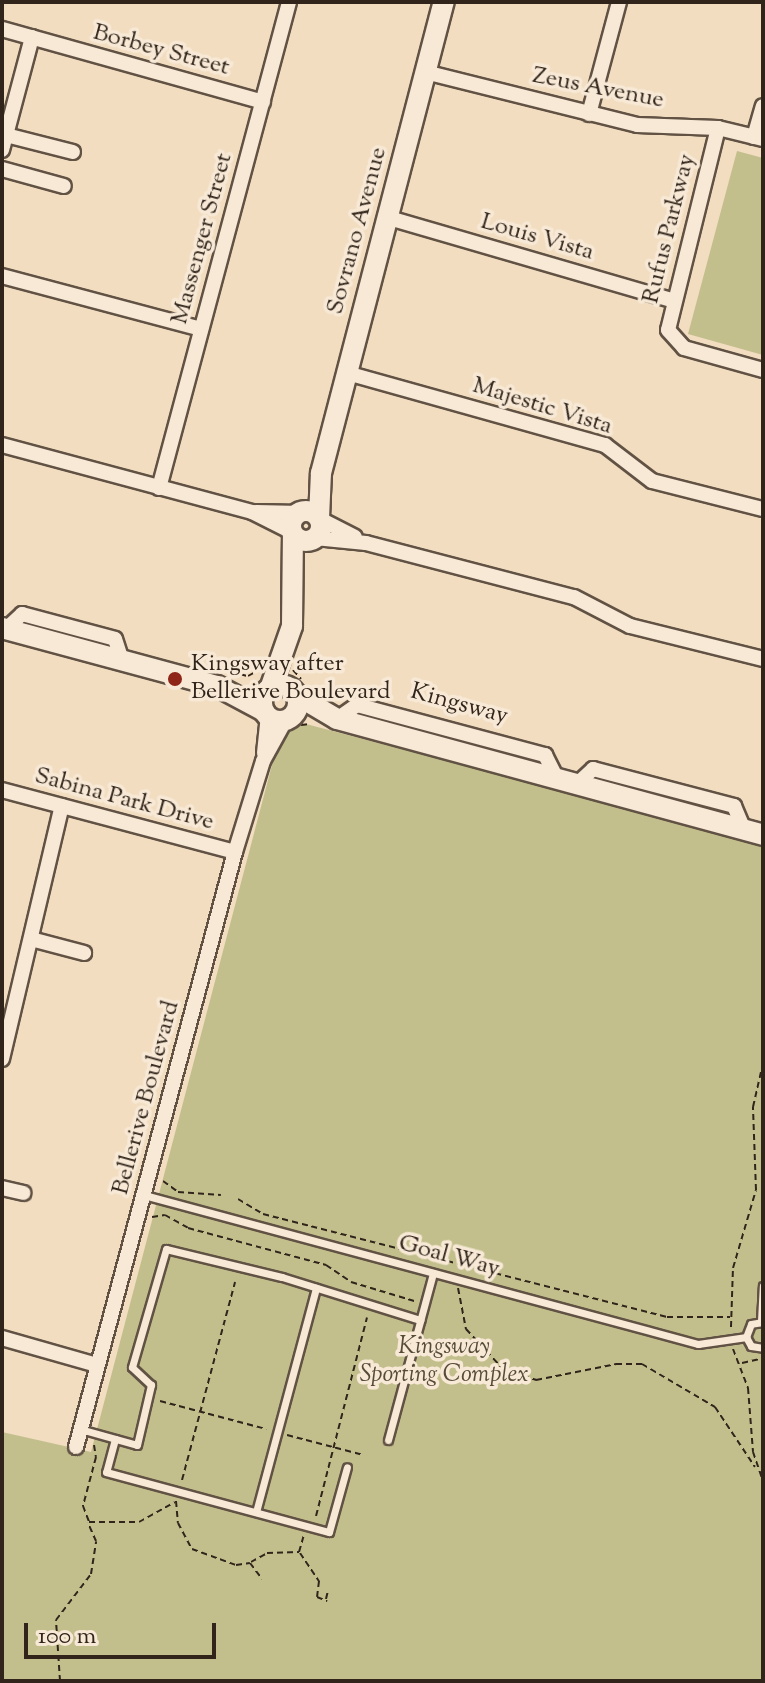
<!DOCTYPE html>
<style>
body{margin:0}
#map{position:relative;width:765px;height:1683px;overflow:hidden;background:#f2ddc0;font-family:"Sorts Mill Goudy",serif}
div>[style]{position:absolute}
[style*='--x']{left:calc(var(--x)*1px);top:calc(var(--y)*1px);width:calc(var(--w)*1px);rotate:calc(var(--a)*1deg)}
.green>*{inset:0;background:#c2bf8d}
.path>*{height:2px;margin-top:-1px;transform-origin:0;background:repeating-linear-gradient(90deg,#31241a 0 6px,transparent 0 10px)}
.roads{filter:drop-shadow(2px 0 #615244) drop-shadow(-2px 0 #615244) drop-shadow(0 2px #615244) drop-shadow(0 -2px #615244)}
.lane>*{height:7px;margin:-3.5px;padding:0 3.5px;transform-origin:3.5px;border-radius:3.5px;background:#f7e9d6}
.street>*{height:14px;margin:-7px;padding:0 7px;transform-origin:7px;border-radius:7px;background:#f7e9d6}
.secondary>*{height:20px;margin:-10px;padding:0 10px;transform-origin:10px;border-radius:10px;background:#f7e9d6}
.secondary>.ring{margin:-10px;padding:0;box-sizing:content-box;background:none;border:20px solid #f7e9d6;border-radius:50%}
.dots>*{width:22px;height:22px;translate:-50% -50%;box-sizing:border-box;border:4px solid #f7e9d6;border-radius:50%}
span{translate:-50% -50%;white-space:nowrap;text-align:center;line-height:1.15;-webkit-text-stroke:7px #f7e9d6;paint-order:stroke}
.street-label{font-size:24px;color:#31241a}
.poi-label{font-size:24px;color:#31241a}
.left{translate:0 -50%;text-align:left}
.park-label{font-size:24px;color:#554b37;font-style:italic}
.frame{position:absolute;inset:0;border:4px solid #31241a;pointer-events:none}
.scale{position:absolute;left:24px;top:1623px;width:192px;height:36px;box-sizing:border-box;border:4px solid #31241a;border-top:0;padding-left:10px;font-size:24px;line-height:28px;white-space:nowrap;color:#31241a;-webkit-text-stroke:6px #f7e9d6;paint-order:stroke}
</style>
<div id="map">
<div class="green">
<div style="clip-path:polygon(737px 151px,763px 158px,763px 355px,688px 334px)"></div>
<div style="clip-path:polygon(306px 724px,763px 844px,763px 1681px,2px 1681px,2px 1432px,91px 1452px,282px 727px)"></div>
</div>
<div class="path">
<div style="--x:221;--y:669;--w:28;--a:15"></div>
<div style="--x:248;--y:676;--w:10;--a:-29"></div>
<div style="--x:293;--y:670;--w:12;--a:48"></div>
<div style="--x:303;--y:719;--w:6;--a:108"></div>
<div style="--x:301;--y:725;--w:9;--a:-6"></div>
<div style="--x:163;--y:1181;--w:19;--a:36"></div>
<div style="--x:178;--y:1192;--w:43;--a:4"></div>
<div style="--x:238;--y:1199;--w:29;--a:31"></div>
<div style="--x:263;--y:1214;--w:417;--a:14.3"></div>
<div style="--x:667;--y:1317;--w:63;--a:0"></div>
<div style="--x:152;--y:1217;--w:13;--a:-9"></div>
<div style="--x:165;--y:1215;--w:26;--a:29"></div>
<div style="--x:188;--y:1228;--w:143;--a:15"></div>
<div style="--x:326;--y:1265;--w:30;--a:34"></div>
<div style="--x:351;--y:1282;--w:66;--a:16.8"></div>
<div style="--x:458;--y:1288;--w:42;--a:79"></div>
<div style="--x:466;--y:1329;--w:56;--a:47.2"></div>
<div style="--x:504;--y:1370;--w:34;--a:17"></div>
<div style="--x:536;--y:1380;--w:82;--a:-11.3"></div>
<div style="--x:616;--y:1364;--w:26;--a:0"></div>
<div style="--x:642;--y:1364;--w:85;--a:30.5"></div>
<div style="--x:715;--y:1407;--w:72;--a:56.3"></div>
<div style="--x:731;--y:1327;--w:59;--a:-88.1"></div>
<div style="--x:733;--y:1268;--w:81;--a:-73.6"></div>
<div style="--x:756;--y:1190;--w:83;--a:-92.1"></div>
<div style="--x:753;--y:1107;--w:45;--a:-77.2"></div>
<div style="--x:733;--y:1349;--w:42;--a:69"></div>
<div style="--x:748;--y:1388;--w:64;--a:85.5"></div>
<div style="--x:753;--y:1452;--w:31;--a:71"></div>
<div style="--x:742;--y:1363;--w:17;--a:-13"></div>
<div style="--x:160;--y:1401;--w:110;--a:14.8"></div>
<div style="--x:287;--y:1435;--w:79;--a:14.7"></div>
<div style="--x:94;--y:1445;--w:12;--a:81"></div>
<div style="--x:96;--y:1457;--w:51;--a:104.9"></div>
<div style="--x:83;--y:1506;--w:17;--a:69"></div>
<div style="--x:89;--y:1522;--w:50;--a:0"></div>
<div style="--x:139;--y:1522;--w:41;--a:-29.1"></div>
<div style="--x:182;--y:1480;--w:205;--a:-75"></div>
<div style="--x:176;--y:1501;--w:22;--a:85"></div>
<div style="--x:178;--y:1523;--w:30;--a:62"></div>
<div style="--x:192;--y:1549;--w:47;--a:20"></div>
<div style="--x:236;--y:1565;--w:14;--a:-8"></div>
<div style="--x:250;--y:1563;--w:20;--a:53"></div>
<div style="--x:316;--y:1516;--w:205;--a:-75.6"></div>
<div style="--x:300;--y:1553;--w:34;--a:56"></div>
<div style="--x:319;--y:1581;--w:16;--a:97"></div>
<div style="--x:317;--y:1597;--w:11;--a:22"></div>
<div style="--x:251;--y:1562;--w:18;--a:-29"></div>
<div style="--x:267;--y:1553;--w:32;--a:-2"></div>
<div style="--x:299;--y:1552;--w:19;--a:-74"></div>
<div style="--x:326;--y:1599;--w:9;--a:-77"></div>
<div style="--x:60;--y:1681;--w:61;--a:-93.8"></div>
<div style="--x:56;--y:1620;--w:58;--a:-52.7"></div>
<div style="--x:91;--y:1574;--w:33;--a:-81"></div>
<div style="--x:96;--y:1541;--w:20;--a:-114"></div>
</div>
<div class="roads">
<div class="lane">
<div style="--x:144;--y:1195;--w:574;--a:15.05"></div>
<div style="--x:698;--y:1344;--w:49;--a:-8.3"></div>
<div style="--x:761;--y:1321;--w:35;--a:-87"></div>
<div style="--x:763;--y:1322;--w:12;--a:171"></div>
<div style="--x:751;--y:1324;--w:14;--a:111"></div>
<div style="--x:746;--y:1337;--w:10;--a:61"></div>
<div style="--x:751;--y:1346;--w:12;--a:9"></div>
<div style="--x:80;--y:1429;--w:59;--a:15.7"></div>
<div style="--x:137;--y:1445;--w:62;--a:-76.9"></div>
<div style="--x:151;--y:1385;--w:26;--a:-137"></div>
<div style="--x:132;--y:1367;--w:123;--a:-73.9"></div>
<div style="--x:166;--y:1249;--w:119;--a:13.6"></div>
<div style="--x:282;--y:1277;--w:145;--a:17.3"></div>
<div style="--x:115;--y:1439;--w:34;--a:105"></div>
<div style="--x:106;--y:1472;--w:231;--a:15.1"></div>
<div style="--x:329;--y:1532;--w:67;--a:-74.5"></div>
<div style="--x:388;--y:1440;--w:173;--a:-74.9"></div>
<div style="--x:256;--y:1512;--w:232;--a:-75"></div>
</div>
<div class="street">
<div style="--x:2;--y:29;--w:271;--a:15.6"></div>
<div style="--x:425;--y:72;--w:219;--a:14"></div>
<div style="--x:637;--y:125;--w:81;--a:2.1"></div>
<div style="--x:718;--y:128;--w:46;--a:13.7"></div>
<div style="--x:589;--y:114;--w:116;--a:-75"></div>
<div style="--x:718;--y:128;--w:208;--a:103.9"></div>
<div style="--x:668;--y:330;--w:24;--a:48"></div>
<div style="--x:684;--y:348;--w:82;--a:15.6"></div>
<div style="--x:6;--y:135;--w:69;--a:14.2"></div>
<div style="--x:754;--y:137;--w:32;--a:-74"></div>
<div style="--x:2;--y:150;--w:117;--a:-75.1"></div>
<div style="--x:2;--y:169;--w:64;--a:15.3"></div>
<div style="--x:389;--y:218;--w:295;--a:16.2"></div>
<div style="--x:2;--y:276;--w:206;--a:14.9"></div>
<div style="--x:347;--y:373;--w:268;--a:15.6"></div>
<div style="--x:605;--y:445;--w:59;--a:37.5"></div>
<div style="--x:652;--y:481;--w:114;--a:14.2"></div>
<div style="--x:2;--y:445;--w:259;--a:15"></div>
<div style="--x:252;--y:512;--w:45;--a:26.6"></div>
<div style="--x:159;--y:488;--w:503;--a:-75.02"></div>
<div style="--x:256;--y:512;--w:45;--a:1.3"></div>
<div style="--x:320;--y:519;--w:39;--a:27"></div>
<div style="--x:315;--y:538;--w:51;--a:5.6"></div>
<div style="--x:366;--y:543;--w:215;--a:14.6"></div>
<div style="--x:574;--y:597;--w:63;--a:27.4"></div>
<div style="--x:630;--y:626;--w:137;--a:13.9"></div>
<div style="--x:6;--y:629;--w:22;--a:-43"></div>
<div style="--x:22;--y:614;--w:96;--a:15"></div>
<div style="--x:115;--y:639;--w:22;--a:72"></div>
<div style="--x:337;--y:719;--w:24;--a:-35"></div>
<div style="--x:357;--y:705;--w:195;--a:14.9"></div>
<div style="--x:545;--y:755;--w:27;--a:63"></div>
<div style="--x:264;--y:753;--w:36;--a:-84"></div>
<div style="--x:577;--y:784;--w:22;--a:-43"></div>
<div style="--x:593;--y:769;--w:146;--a:14.7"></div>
<div style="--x:734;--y:806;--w:26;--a:67"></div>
<div style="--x:2;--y:790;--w:241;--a:14.9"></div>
<div style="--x:31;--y:939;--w:55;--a:14.8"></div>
<div style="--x:2;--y:1059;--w:260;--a:-76.7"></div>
<div style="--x:2;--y:1188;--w:22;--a:13"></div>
<div style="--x:2;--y:1338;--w:99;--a:15.9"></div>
<div style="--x:76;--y:1447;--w:616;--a:-75.04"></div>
<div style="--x:235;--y:852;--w:95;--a:-72.9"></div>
<div style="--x:263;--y:761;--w:46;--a:-61.2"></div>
</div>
<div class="secondary">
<div class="ring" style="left:291px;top:511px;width:10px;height:10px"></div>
<div style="--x:319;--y:518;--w:45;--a:-87.5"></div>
<div style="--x:321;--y:473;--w:487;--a:-75.4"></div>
<div style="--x:2;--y:628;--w:223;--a:15.1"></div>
<div style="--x:217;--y:686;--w:53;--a:28"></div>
<div class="ring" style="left:262px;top:685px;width:16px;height:16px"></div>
<div style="--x:271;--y:686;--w:64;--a:-70.7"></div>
<div style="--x:292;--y:626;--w:92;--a:-89.4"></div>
<div style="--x:298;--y:696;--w:45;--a:30.5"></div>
<div style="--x:337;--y:719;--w:442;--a:15.2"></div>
</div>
</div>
<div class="dots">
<div style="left:175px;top:679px;background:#8f2418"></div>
</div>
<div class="street-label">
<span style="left:161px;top:51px;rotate:15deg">Borbey Street</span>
<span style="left:598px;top:89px;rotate:11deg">Zeus Avenue</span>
<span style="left:670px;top:229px;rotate:-76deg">Rufus Parkway</span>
<span style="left:358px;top:231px;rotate:-75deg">Sovrano Avenue</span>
<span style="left:537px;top:238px;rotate:16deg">Louis Vista</span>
<span style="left:203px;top:239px;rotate:-75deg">Massenger Street</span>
<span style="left:542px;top:407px;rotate:17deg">Majestic Vista</span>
<span style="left:459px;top:705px;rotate:15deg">Kingsway</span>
<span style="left:124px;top:800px;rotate:15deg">Sabina Park Drive</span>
<span style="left:147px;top:1098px;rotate:-75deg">Bellerive Boulevard</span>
<span style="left:449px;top:1257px;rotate:15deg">Goal Way</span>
</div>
<div class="poi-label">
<span class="left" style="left:191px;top:679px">Kingsway after<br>Bellerive Boulevard</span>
</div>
<div class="park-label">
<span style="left:444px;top:1362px">Kingsway<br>Sporting Complex</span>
</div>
<div class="frame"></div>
<div class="scale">100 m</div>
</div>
